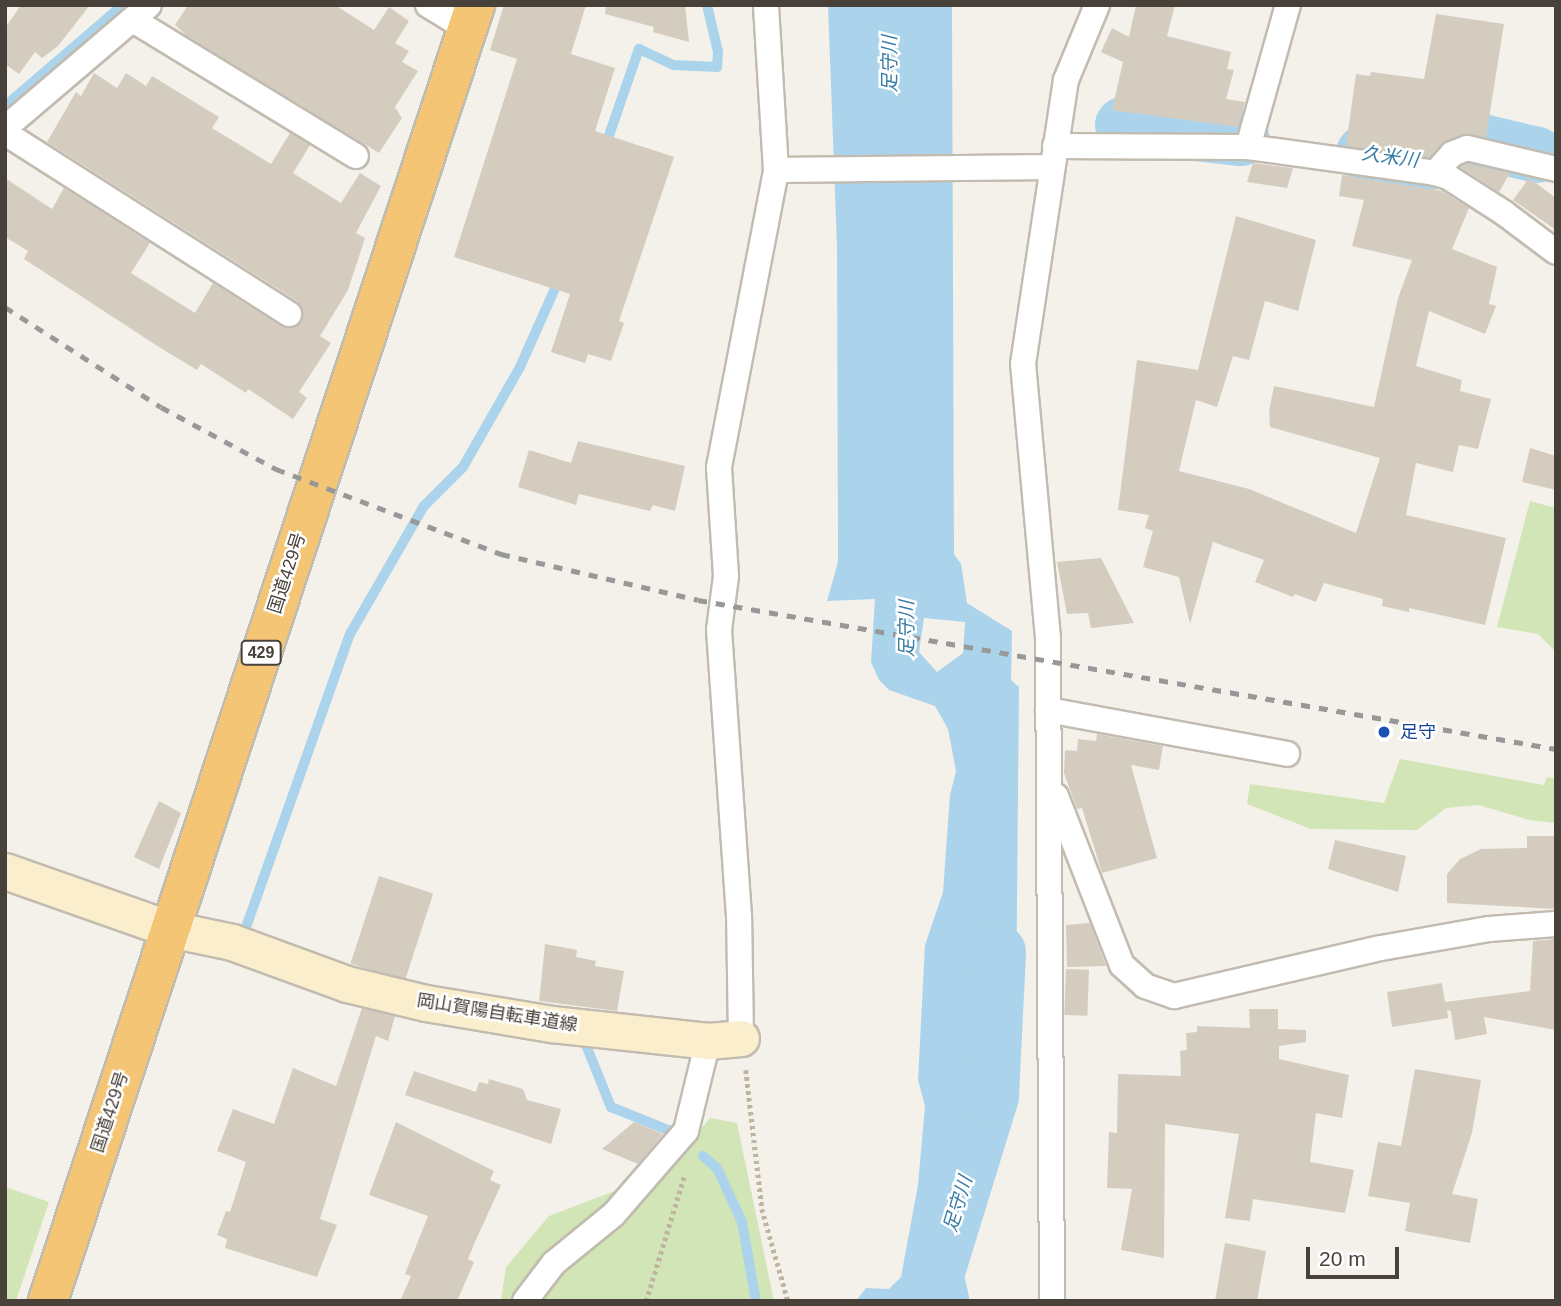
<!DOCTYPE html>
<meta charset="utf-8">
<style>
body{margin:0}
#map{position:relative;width:1561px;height:1306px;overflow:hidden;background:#f4f1ea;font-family:Arial,"Noto Sans JP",sans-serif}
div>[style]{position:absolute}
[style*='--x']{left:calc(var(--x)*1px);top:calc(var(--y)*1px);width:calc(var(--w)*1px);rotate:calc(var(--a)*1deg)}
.green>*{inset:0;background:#d2e5b6}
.water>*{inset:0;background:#abd4ec}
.stream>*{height:10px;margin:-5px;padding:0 5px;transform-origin:5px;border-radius:5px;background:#abd4ec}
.river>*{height:56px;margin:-28px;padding:0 28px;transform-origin:28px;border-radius:28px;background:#abd4ec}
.building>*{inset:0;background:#d5ccc0;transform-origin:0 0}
.path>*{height:4.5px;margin-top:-2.25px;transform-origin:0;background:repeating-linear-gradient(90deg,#c0b39f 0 3.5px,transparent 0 7px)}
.roads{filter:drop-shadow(2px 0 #c2bbb0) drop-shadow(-2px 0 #c2bbb0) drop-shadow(0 2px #c2bbb0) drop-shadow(0 -2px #c2bbb0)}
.street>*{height:24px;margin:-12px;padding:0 12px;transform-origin:12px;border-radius:12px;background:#fff}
.secondary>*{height:35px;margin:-17.5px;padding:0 17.5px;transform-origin:17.5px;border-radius:17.5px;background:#fbeecd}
.highway>*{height:38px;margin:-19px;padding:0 19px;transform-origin:19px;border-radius:19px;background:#f4c575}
.rail>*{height:5px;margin-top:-2.5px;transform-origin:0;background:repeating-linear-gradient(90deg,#989898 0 9px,transparent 0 18px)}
.dots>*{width:19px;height:19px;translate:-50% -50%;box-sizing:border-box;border:4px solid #fff;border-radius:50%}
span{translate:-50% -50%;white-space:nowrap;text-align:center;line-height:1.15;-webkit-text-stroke:5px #fff;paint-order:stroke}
.shield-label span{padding:2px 5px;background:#fff;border:2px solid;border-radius:5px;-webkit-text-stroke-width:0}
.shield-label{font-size:16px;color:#484139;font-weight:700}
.street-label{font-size:18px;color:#484139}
.transit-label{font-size:18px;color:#164399}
.left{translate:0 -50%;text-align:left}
.water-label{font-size:19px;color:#367ba5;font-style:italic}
.frame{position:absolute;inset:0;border:7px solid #484139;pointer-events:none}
.scale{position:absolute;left:1306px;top:1247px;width:93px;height:32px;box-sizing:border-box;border:4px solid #484139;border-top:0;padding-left:9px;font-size:21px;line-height:24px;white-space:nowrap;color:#484139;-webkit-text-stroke:5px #fff;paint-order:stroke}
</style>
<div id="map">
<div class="green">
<div style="clip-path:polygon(1530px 501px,1556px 508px,1556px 652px,1538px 634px,1497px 627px)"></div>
<div style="clip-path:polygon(1400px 759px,1544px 785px,1547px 777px,1556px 779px,1556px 823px,1529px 820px,1479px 805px,1446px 808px,1417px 830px,1311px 829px,1247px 804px,1250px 784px,1384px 803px)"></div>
<div style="clip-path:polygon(710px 1118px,737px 1123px,774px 1301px,501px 1301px,506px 1267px,549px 1216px,665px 1172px)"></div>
<div style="clip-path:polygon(5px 1187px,49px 1202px,16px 1301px,5px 1301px)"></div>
</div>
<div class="water">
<div style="clip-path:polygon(evenodd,828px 5px,952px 5px,954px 554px,961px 564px,967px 603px,1012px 631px,1011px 680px,1019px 687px,1016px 1012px,1009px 1034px,989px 1026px,980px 1033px,980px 1082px,996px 1108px,993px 1144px,998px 1159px,990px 1173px,992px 1183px,975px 1200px,978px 1221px,962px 1266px,970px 1301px,856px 1301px,866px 1288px,889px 1289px,901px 1277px,918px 1185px,925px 1106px,918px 1080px,925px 945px,943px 892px,950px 795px,956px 771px,948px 729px,935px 706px,889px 690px,879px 680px,871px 662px,875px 599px,827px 601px,838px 562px,837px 247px,828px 5px,924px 618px,965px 622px,963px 653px,937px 672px,919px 652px,924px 618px)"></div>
</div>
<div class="stream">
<div style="--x:5;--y:106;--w:155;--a:-40.6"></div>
<div style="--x:605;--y:147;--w:104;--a:-70.9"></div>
<div style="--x:639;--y:49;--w:38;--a:25"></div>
<div style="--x:673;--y:65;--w:44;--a:2.6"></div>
<div style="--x:717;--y:67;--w:15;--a:-86"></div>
<div style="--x:718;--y:52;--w:48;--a:-103.2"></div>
<div style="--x:244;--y:933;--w:317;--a:-70.5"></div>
<div style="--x:350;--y:634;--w:148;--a:-60"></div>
<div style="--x:424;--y:506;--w:55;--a:-45"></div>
<div style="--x:463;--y:467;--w:115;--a:-60.3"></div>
<div style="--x:520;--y:367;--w:98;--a:-66"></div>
<div style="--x:576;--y:1039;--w:8;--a:7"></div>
<div style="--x:584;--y:1040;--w:72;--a:68.1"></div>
<div style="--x:611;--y:1107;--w:67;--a:22"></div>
<div style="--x:703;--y:1156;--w:18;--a:41"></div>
<div style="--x:717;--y:1168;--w:60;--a:65.2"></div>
<div style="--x:742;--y:1222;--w:80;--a:80"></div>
</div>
<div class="river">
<div style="--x:1123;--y:125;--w:119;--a:6.3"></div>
<div style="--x:1364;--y:153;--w:66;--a:7.9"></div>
<div style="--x:1429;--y:162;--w:35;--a:-50"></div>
<div style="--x:1452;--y:135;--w:87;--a:13.2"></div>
<div style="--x:928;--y:1301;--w:214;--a:-72.9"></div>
<div style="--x:991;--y:1096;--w:144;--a:-87.2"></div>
</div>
<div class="building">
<div style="clip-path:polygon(21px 5px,90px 5px,58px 46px,42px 58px,35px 52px,19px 74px,5px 64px,5px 28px)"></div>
<div style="clip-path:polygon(188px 5px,335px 5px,374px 30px,389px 7px,409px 21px,395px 43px,409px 51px,402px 62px,418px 71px,395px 107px,402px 118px,379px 153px,187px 36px,175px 25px)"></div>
<div style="clip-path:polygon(504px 5px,586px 5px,571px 54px,615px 68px,595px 131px,674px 157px,619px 321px,624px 323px,611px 361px,588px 354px,585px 363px,551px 352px,570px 294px,454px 257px,517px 59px,490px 50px)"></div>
<div style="clip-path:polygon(606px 5px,685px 5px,689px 42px,653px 32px,654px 27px,605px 14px)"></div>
<div style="clip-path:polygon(1136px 5px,1175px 5px,1167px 36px,1231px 52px,1227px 69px,1234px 70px,1226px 99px,1245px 102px,1238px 127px,1112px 110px,1123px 62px,1101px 52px,1112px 28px,1129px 37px)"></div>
<div style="clip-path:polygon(1436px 14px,1504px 24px,1486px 137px,1461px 134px,1441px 144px,1429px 157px,1346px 146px,1356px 74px,1370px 76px,1371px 72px,1424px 79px)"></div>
<div style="clip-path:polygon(94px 73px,117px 88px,126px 73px,146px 86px,152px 76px,219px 117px,212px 128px,271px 164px,290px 133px,310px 145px,293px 173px,341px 203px,360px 173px,381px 186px,356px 233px,365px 238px,348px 290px,320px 336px,331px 343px,299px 392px,307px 398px,293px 419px,248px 389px,246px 393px,201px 364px,197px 370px,159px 347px,24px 259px,28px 251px,5px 237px,5px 178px,52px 209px,64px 188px,150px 243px,131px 273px,195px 313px,213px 283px,282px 327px,295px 327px,302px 321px,302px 308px,297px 301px,47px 142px,76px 92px,81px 96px)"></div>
<div style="clip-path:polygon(1253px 163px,1293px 168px,1287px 188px,1247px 182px)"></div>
<div style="clip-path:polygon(1468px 164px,1510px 173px,1499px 192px,1460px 167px)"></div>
<div style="clip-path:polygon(1342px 175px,1442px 191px,1469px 208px,1452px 249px,1497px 267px,1489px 304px,1496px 306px,1485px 334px,1429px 311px,1416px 366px,1462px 380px,1460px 391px,1491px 399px,1478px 449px,1459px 445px,1453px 472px,1416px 463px,1406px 515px,1506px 538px,1485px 625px,1409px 608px,1409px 612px,1382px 606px,1383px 599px,1324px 583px,1316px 602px,1295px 594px,1293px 597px,1255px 582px,1264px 560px,1213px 542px,1190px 624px,1179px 577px,1143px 567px,1153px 531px,1145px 528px,1149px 515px,1118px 510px,1137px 360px,1198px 370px,1236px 216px,1316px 240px,1298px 311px,1265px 301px,1249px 360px,1233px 356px,1217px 407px,1196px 400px,1179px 471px,1249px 489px,1356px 533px,1380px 458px,1270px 427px,1269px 411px,1274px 386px,1374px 407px,1398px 298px,1412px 260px,1352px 246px,1364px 200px,1339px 196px)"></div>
<div style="clip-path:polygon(1529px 178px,1556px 198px,1556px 230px,1513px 200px)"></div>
<div style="clip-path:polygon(578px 441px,685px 466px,675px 511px,653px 505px,650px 511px,579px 494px,576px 505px,518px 487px,529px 450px,571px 463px)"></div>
<div style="clip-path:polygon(1530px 448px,1556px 456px,1556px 490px,1522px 482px)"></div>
<div style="clip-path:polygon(1101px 558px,1134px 623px,1091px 628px,1088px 613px,1067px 614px,1057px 562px)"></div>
<div style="clip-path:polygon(1097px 734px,1163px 746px,1159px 770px,1131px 765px,1157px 858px,1102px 873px,1082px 808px,1077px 809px,1064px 773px,1065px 750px,1077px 751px,1078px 739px,1096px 741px)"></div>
<div style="clip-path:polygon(159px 801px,181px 813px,159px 869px,134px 857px)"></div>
<div style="clip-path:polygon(1527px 836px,1556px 836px,1556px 909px,1447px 903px,1447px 874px,1460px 859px,1481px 849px,1527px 848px)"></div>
<div style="clip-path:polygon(1335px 840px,1406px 856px,1398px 892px,1328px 869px)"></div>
<div style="left:379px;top:876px;width:57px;height:92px;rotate:18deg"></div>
<div style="clip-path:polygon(1090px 923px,1106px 966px,1067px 967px,1066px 925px)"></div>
<div style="clip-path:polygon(1556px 939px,1556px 1030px,1484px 1017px,1487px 1034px,1455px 1040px,1451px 1011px,1447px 1010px,1448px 1018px,1392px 1027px,1387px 992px,1442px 983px,1445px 1002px,1530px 991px,1533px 941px)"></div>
<div style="clip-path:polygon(545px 944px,577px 950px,576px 957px,596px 961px,595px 966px,624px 971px,617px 1011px,539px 1001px)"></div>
<div style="left:1066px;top:969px;width:23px;height:46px;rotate:2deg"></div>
<div style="clip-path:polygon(362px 1008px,395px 1016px,388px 1041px,376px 1036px,320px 1219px,337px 1225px,317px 1277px,225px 1248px,227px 1239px,217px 1235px,226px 1211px,230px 1212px,246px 1162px,217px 1151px,233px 1109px,274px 1124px,293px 1068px,336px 1086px)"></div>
<div style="clip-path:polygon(1249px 1009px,1278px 1009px,1278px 1029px,1306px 1030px,1306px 1042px,1279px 1046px,1279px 1059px,1349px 1075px,1342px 1118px,1316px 1113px,1310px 1162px,1354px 1170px,1345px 1213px,1253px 1199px,1250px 1221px,1225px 1218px,1239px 1134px,1165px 1124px,1164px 1258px,1121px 1250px,1132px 1189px,1107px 1188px,1109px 1132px,1117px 1133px,1118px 1074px,1181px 1076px,1180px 1051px,1187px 1050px,1186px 1033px,1197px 1032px,1197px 1026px,1250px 1028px)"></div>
<div style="clip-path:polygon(1415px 1069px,1481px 1080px,1472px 1133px,1452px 1194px,1478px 1199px,1470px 1243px,1405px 1231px,1410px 1203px,1368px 1196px,1378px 1142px,1401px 1146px)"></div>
<div style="clip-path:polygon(414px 1071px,476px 1092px,479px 1082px,488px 1084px,489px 1079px,523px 1089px,527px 1100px,561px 1109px,551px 1144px,405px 1095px)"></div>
<div style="clip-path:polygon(396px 1122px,494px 1171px,490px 1180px,501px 1185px,475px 1242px,468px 1259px,474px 1262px,457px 1301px,400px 1301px,411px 1276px,405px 1274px,428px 1216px,369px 1195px)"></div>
<div style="clip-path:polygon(634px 1122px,663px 1134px,638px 1164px,602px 1149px)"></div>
<div style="clip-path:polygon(1225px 1243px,1266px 1251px,1257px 1301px,1215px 1301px)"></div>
</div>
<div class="path">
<div style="--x:746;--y:1070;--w:140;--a:83.4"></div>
<div style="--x:762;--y:1209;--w:96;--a:74.2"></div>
<div style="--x:646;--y:1301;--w:130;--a:-73"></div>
</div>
<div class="roads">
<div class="street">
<div style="--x:428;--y:5;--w:46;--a:31.6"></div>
<div style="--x:133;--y:20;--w:261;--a:31.4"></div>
<div style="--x:5;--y:128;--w:189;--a:-40.5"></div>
<div style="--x:5;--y:133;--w:337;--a:32.5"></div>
<div style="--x:1055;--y:146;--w:193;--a:0.3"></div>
<div style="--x:1248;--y:147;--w:189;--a:7.9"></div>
<div style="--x:1435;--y:173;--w:14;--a:17"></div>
<div style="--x:1448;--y:177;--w:67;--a:32.7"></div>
<div style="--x:1504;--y:213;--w:65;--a:36.9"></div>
<div style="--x:1248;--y:147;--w:148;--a:-74.3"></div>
<div style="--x:776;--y:170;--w:276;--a:-0.6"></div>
<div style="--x:1435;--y:173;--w:25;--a:-48"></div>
<div style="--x:1452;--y:154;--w:16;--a:-22"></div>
<div style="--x:1467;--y:148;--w:91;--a:13.3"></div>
<div style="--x:1048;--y:710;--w:243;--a:10.4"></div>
<div style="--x:1056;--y:796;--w:181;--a:68.7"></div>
<div style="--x:1122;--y:965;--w:31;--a:42"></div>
<div style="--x:1145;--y:986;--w:31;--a:19"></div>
<div style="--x:1174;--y:996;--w:212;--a:-13.1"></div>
<div style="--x:1381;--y:948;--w:110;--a:-10"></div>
<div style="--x:1489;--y:929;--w:67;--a:-4.3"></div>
<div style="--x:741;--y:1038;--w:122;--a:-90.9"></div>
<div style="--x:739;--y:916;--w:287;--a:-94"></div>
<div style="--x:719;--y:630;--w:54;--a:-82.6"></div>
<div style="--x:726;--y:576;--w:109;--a:-93.7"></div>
<div style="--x:719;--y:467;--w:302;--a:-79.1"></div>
<div style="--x:776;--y:170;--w:165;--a:-93.5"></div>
<div style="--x:525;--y:1301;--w:48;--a:-52.7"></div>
<div style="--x:554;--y:1263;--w:77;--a:-39.2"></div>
<div style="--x:614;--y:1214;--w:110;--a:-49.1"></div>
<div style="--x:686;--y:1131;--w:93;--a:-76.3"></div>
<div style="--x:1052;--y:1301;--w:663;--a:-90.35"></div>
<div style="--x:1048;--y:638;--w:275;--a:-95.2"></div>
<div style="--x:1023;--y:364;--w:287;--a:-81.4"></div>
<div style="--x:1066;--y:80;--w:81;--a:-67.5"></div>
</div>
<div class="secondary">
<div style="--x:5;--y:871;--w:175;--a:19.4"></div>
<div style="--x:170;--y:929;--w:63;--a:11.8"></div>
<div style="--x:232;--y:942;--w:122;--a:20.1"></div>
<div style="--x:347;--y:984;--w:81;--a:13.5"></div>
<div style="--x:426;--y:1003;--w:128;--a:9.5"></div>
<div style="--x:552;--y:1024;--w:157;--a:6.2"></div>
<div style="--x:708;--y:1041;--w:33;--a:-5"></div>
</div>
<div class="highway">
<div style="--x:48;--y:1301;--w:1365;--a:-71.76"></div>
</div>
</div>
<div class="rail">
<div style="--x:5;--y:307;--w:185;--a:32.7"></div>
<div style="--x:161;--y:407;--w:131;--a:28.3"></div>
<div style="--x:276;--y:469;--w:241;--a:20.7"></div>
<div style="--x:501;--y:554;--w:202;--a:13.1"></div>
<div style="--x:698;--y:600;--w:871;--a:9.85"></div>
</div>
<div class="dots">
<div style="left:1384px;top:732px;background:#1a4fb4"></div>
</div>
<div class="shield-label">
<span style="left:261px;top:653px">429</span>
</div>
<div class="street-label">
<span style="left:287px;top:573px;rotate:-72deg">国道429号</span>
<span style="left:497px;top:1013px;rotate:9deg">岡山賀陽自転車道線</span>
<span style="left:110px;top:1112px;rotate:-72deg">国道429号</span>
</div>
<div class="transit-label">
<span class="left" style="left:1400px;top:732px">足守</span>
</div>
<div class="water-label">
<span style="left:890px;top:64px;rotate:-90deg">足守川</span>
<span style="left:1390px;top:157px;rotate:8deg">久米川</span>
<span style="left:907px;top:629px;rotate:-90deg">足守川</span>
<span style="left:958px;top:1204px;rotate:-73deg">足守川</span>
</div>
<div class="frame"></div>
<div class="scale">20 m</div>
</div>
